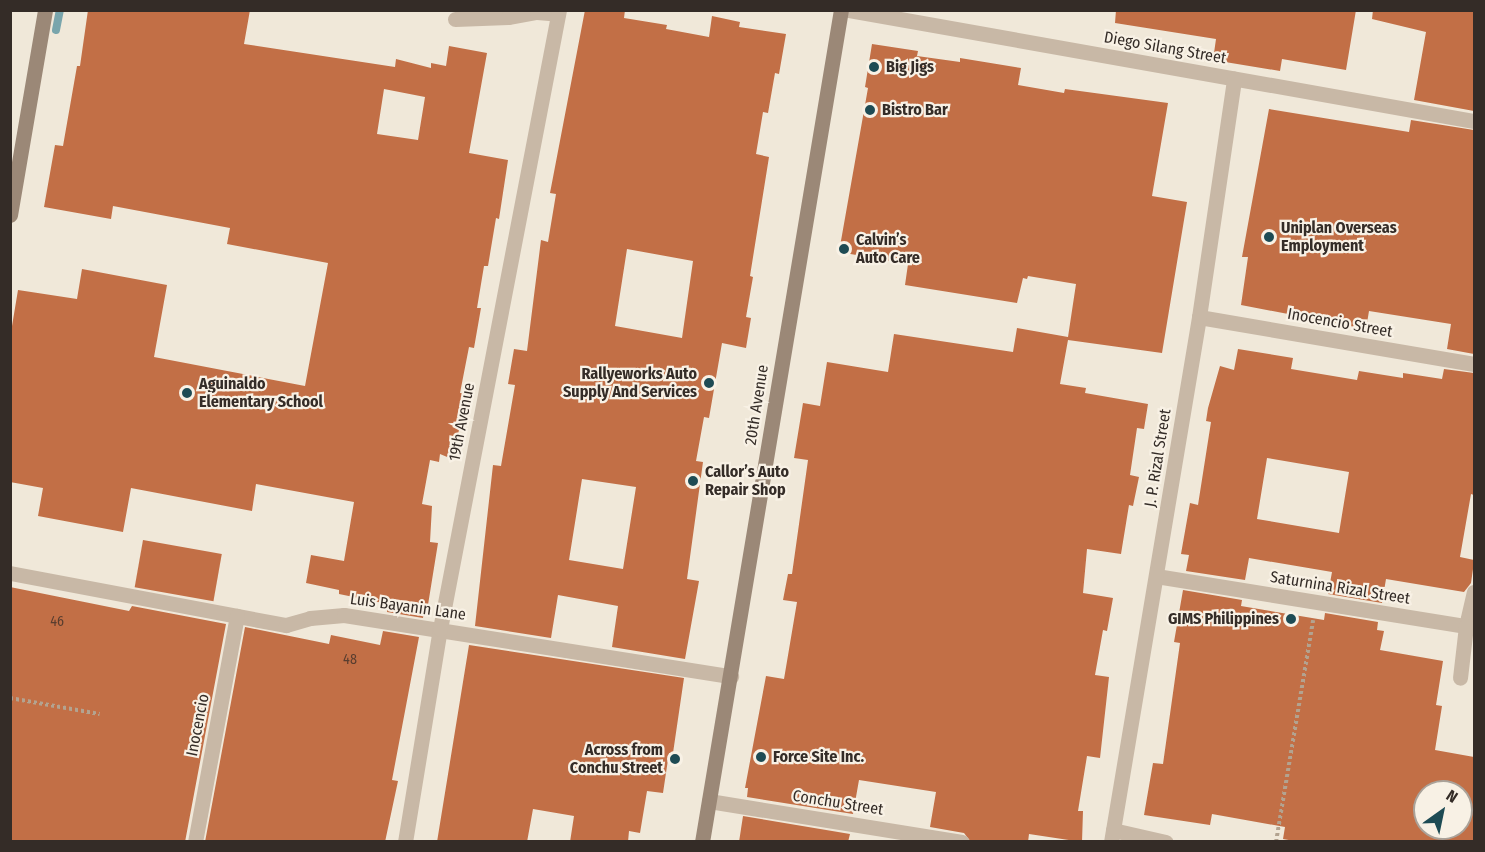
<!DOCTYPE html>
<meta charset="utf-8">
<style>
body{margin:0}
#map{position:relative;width:1485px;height:852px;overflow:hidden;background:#f0e8d9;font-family:"Fira Sans Condensed",sans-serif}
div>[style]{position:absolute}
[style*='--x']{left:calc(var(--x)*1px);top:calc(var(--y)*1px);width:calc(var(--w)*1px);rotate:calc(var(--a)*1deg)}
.stream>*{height:8px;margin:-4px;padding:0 4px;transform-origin:4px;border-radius:4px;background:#79a5ac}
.building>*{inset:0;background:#c26f46;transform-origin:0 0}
.path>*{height:4px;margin-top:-2px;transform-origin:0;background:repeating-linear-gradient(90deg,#b3a390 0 3px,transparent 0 6px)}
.lane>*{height:15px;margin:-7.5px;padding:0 7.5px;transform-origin:7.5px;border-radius:7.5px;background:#c8b8a6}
.street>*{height:15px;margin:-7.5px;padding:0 7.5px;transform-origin:7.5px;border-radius:7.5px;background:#c8b8a6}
.secondary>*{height:15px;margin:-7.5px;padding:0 7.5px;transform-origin:7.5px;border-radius:7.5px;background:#9b8877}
.dots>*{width:16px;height:16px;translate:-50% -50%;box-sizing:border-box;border:3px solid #f8f1e5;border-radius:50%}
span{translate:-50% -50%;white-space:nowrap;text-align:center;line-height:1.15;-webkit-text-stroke:4.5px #f8f1e5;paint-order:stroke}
.number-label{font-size:14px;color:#583d2f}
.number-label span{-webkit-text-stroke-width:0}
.street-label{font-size:16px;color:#342c27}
.poi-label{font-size:16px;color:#342c27;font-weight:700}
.left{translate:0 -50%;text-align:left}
.right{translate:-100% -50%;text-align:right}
.frame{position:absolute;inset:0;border:12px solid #342c27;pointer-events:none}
.north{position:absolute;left:1413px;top:780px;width:60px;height:60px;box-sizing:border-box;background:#f8f1e5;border:2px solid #aaa299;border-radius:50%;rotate:33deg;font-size:16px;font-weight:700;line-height:24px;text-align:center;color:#342c27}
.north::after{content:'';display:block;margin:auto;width:21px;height:27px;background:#1e4b54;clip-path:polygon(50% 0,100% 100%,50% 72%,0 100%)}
</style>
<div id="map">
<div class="stream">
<div style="--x:56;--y:30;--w:20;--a:-79"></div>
</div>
<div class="building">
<div style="clip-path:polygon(evenodd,88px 10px,250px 10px,244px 44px,395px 67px,396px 59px,431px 68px,431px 63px,446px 66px,449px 46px,487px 53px,469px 153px,508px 160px,499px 219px,496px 218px,488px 266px,484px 266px,477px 308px,481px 308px,474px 348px,469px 347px,460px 393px,464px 393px,459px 430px,452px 459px,440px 454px,439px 462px,430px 460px,422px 504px,432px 506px,430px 542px,438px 543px,427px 611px,424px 610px,423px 618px,387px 612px,388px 604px,339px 594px,339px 590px,306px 583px,311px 555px,344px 561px,354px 502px,256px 484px,252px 511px,131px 488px,123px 532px,38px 516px,43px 488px,10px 482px,10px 338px,18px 290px,77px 299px,82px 269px,167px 285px,154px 357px,305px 386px,328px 263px,227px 244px,230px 228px,113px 206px,111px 219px,44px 207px,55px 145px,63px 146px,77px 66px,80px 66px,88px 10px,384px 89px,425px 97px,418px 140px,377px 134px,384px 89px)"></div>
<div style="clip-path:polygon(evenodd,585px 10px,625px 10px,624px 18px,667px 25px,666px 29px,709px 37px,712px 16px,740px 22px,739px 27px,786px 34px,779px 74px,775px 73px,768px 113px,763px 112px,756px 154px,769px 157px,750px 276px,753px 277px,746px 317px,751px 318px,746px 348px,722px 343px,709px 418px,704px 417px,696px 461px,703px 462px,687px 579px,699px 581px,685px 659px,612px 647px,618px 606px,558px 595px,551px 638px,475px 626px,493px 465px,501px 466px,515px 385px,508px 384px,514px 349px,527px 351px,541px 240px,548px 242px,556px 194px,550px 193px,585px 10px,627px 249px,693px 261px,682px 338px,615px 326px,627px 249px,585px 10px,582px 479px,636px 487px,623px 569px,569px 560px,582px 479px)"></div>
<div style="clip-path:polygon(1116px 10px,1356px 10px,1346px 70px,1282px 59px,1280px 71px,1213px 60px,1216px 39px,1115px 23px)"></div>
<div style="clip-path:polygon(1373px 10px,1474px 10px,1474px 111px,1414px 100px,1426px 32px,1372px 19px)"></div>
<div style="clip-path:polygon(872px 44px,918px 51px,917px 56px,960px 62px,960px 58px,1021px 68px,1018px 85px,1064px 93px,1065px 89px,1168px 103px,1152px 196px,1187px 202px,1162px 353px,1068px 340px,1060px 384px,1086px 388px,1085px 393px,1148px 404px,1144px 429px,1137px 428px,1130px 475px,1139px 477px,1133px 506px,1129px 505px,1121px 554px,1087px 549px,1083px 593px,1113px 598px,1107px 631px,1103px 630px,1095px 675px,1109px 677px,1100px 758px,1087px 756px,1078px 811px,1083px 811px,1082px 842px,1029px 834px,1028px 842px,971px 842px,964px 833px,930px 827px,936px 792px,859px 780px,853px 814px,747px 797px,748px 788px,745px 788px,766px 676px,784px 679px,797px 602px,783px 600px,788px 574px,792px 574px,808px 460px,794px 458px,803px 403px,820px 406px,827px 362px,888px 372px,894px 334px,1013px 352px,1017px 328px,1068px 337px,1076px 284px,1028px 276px,1027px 279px,1023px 278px,1017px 303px,905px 285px,908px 264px,839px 252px,868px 88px,865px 87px)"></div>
<div style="clip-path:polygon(1269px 109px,1409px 132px,1411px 120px,1474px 130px,1474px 354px,1447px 349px,1451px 324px,1369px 311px,1366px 329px,1241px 305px,1248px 257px,1242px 257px)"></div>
<div style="clip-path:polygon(evenodd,1238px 349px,1293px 358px,1291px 369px,1357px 380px,1359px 371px,1403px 378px,1403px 373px,1442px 379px,1444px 369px,1474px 373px,1474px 495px,1471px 494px,1460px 557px,1474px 560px,1474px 562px,1471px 583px,1464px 592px,1386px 579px,1382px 603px,1328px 594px,1332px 572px,1249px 558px,1245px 580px,1186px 571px,1189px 555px,1181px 554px,1190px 503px,1198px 505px,1211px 422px,1206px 421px,1208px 408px,1220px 366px,1234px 370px,1238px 349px,1267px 458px,1349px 472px,1339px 533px,1257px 519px,1267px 458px)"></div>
<div style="left:143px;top:540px;width:80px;height:48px;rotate:10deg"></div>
<div style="clip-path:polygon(10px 587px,129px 611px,132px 606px,226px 624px,185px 842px,10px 842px)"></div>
<div style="clip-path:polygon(evenodd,1183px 590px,1242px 600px,1241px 606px,1324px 620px,1325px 613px,1378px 622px,1377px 630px,1384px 631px,1380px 650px,1443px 661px,1436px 705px,1442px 706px,1435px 750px,1474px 757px,1474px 842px,1300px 842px,1283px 839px,1285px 827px,1212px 814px,1210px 825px,1144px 815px,1153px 763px,1163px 764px,1180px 643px,1174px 642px,1183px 590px,1425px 792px,1461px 792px,1461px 828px,1425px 828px,1425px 792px)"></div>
<div style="clip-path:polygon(245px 627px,329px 644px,331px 635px,380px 645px,383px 631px,419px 637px,392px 780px,398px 781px,385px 842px,205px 842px)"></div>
<div style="clip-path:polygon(469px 645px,684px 678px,673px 753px,669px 753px,663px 793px,647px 791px,640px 833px,629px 831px,628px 842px,570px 842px,574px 816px,533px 809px,527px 842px,437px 842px)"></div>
<div style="clip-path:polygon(743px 816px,850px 834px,848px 842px,739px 842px)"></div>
</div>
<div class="path">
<div style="--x:10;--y:698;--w:91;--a:10.1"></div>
<div style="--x:1276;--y:842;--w:225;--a:-80.5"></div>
</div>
<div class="lane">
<div style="--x:455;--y:19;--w:53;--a:-2.2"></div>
<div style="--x:508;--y:17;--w:29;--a:-10"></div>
<div style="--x:537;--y:12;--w:21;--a:5"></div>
<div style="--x:10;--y:573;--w:281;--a:10.7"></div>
<div style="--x:286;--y:625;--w:25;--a:-16"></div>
<div style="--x:310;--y:618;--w:34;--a:-5"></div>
<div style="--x:344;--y:615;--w:392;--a:9"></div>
<div style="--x:1466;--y:626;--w:35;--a:-77"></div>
<div style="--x:195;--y:842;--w:230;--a:-79.5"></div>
</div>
<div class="street">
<div style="--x:849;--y:10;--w:635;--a:10.07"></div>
<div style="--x:1199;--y:317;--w:279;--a:9.7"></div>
<div style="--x:1156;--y:576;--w:314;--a:9.2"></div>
<div style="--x:1466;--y:626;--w:52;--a:96.6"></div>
<div style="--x:709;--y:801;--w:256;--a:9.2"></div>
<div style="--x:1113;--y:830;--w:54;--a:12.8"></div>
<div style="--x:405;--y:842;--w:216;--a:-80.7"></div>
<div style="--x:440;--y:629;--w:630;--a:-79.12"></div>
<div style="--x:1111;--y:842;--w:532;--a:-80.48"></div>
<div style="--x:1199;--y:317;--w:241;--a:-81.6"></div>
</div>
<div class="secondary">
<div style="--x:10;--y:215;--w:208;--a:-80.3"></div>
<div style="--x:702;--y:842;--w:844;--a:-80.52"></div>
</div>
<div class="dots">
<div style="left:874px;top:67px;background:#1e4b54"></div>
<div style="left:870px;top:110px;background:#1e4b54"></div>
<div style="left:1269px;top:237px;background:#1e4b54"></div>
<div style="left:844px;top:249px;background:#1e4b54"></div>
<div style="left:709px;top:383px;background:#1e4b54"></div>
<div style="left:187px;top:393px;background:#1e4b54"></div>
<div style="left:693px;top:481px;background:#1e4b54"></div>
<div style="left:1291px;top:619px;background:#1e4b54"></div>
<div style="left:761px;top:757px;background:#1e4b54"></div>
<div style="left:675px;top:759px;background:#1e4b54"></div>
</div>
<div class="number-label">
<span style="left:57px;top:622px">46</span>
<span style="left:350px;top:660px">48</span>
</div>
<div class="street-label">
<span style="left:1165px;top:48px;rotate:10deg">Diego Silang Street</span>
<span style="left:1340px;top:323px;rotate:10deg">Inocencio Street</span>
<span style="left:757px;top:405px;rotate:-81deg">20th Avenue</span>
<span style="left:462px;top:422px;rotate:-79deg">19th Avenue</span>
<span style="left:1158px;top:458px;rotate:-81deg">J. P. Rizal Street</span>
<span style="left:1340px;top:588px;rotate:9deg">Saturnina Rizal Street</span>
<span style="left:408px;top:607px;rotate:8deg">Luis Bayanin Lane</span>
<span style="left:198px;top:725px;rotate:-79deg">Inocencio</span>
<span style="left:838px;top:803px;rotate:9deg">Conchu Street</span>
</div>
<div class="poi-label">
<span class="left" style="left:886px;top:67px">Big Jigs</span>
<span class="left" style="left:882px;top:110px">Bistro Bar</span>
<span class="left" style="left:1281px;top:237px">Uniplan Overseas<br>Employment</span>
<span class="left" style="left:856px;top:249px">Calvin’s<br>Auto Care</span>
<span class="right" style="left:697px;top:383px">Rallyeworks Auto<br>Supply And Services</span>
<span class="left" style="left:199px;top:393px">Aguinaldo<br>Elementary School</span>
<span class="left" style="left:705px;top:481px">Callor’s Auto<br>Repair Shop</span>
<span class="right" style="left:1279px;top:619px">GIMS Philippines</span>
<span class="right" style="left:663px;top:759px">Across from<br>Conchu Street</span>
<span class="left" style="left:773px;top:757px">Force Site Inc.</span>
</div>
<div class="frame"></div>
<div class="north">N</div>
</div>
